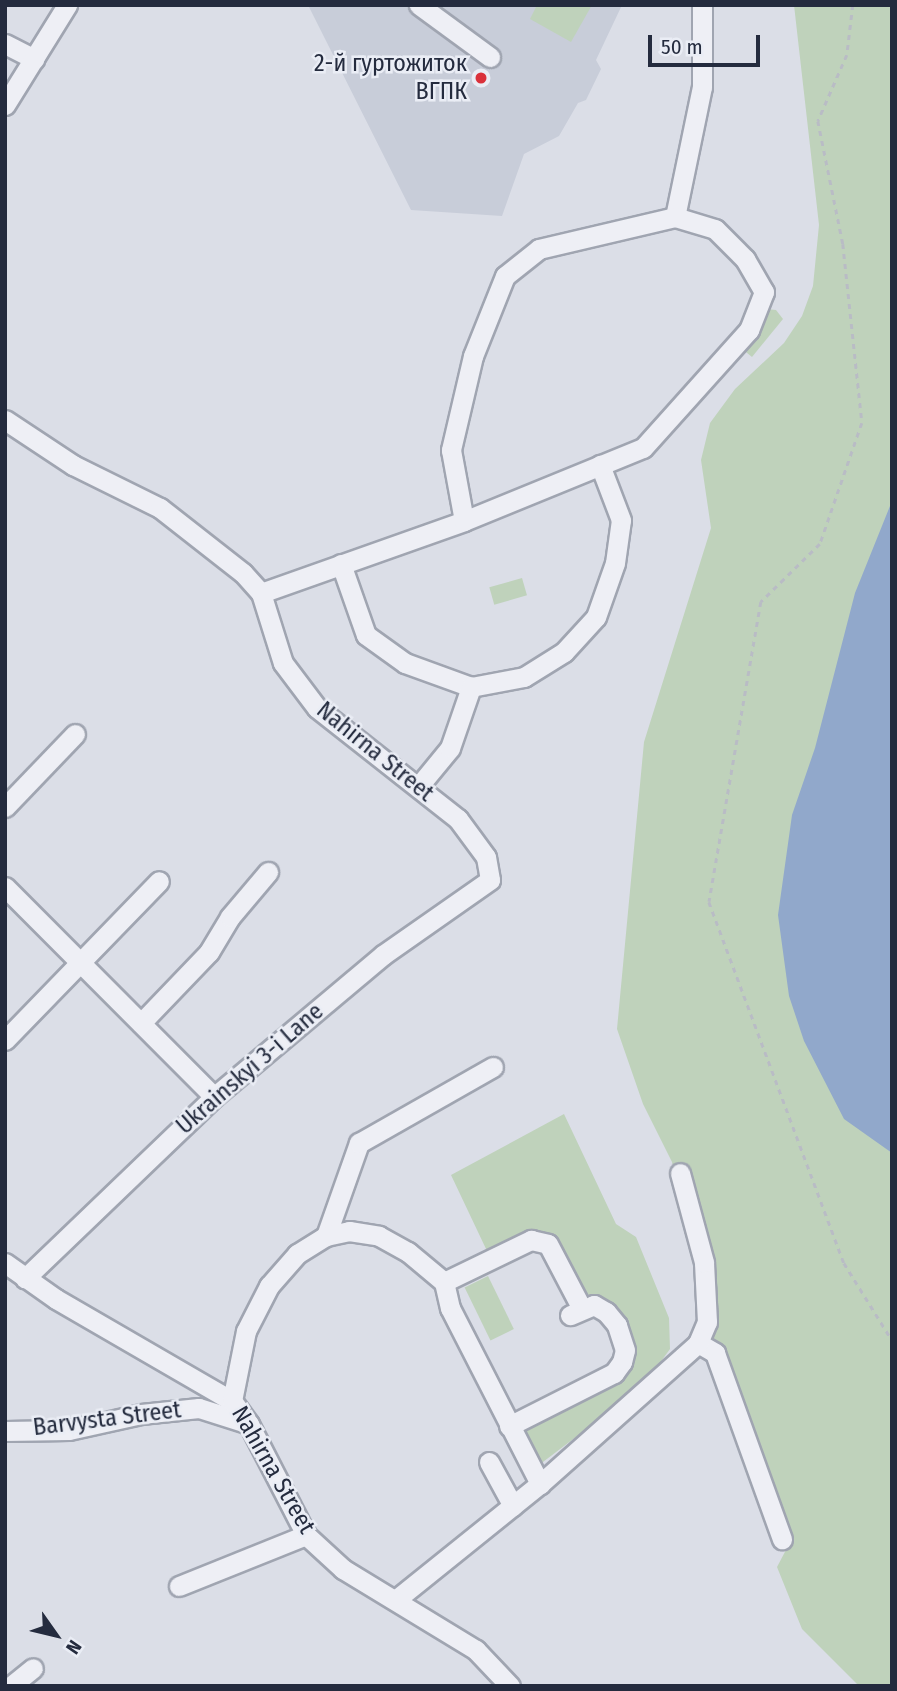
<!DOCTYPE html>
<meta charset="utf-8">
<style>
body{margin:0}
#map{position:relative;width:897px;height:1691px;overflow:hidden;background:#dbdee7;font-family:"Fira Sans Condensed",sans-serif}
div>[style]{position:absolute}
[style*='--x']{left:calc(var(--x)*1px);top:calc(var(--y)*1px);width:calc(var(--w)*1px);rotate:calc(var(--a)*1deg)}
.built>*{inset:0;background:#c8cdd9}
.green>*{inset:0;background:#bfd2bb;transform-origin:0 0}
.water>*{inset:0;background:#91a8cb}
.path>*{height:2.5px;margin-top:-1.25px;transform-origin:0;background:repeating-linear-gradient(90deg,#b9bcc5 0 5px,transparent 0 10px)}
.roads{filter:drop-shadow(2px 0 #a0a5b1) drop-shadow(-2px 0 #a0a5b1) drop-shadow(0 2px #a0a5b1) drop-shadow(0 -2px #a0a5b1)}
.minor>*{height:19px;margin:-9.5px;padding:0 9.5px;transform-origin:9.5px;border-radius:9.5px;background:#eeeff5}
.dots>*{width:19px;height:19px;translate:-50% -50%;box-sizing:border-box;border:4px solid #eaedf5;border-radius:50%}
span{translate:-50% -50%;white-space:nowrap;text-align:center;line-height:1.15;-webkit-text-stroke:5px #eaedf5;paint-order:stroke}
.poi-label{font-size:24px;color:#242b3e}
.right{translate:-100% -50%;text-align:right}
.street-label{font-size:24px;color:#242b3e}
.frame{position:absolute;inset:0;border:7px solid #242b3e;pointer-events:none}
.north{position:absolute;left:21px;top:1600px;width:70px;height:70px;-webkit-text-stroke:5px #eaedf5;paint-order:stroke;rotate:124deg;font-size:19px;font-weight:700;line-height:28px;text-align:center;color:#242b3e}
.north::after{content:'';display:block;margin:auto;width:24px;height:32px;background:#242b3e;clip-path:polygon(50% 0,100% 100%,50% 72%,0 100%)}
.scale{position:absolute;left:648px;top:35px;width:112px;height:32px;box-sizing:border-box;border:4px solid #242b3e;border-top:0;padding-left:9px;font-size:21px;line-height:24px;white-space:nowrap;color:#242b3e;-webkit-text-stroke:5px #eaedf5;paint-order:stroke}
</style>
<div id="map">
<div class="built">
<div style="clip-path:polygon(308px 5px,622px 5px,596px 60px,601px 69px,586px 100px,578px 103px,559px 136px,524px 154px,502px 216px,411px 210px)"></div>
</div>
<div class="green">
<div style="clip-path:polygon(537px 5px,592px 5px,571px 42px,530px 19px)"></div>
<div style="clip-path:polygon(794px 5px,892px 5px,892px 611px,866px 1132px,892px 1153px,892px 1686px,859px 1686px,802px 1629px,777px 1567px,787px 1548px,781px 1513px,714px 1342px,703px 1330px,700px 1272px,672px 1162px,643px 1104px,617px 1029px,644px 742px,711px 528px,701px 460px,710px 423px,735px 389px,784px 343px,802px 316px,813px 286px,819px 225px)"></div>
<div style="clip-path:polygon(766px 309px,776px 310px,783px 319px,752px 357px,741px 348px)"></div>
<div style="left:522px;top:578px;width:18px;height:34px;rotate:74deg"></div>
<div style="clip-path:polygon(564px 1114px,616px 1224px,636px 1237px,669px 1318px,670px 1349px,643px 1386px,539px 1465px,520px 1432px,619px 1381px,631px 1364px,591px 1296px,579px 1292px,553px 1235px,533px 1229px,487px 1251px,451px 1175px)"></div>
<div style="left:488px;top:1276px;width:59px;height:26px;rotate:64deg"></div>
</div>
<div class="water">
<div style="clip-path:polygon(892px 501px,892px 1153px,844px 1119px,804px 1041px,789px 996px,778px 915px,792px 815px,815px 748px,855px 593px)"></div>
</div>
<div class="path">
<div style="--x:853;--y:5;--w:50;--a:96.8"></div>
<div style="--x:847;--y:55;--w:72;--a:113.7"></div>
<div style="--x:818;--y:121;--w:126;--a:78.5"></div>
<div style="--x:843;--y:244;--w:180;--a:83.9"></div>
<div style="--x:862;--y:423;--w:128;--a:109.1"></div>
<div style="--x:820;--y:544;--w:83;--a:135.5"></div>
<div style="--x:761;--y:602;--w:304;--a:99.8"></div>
<div style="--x:709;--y:902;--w:385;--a:69.5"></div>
<div style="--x:844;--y:1263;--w:91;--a:58.1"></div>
</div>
<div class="roads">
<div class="minor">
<div style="--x:419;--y:5;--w:88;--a:36.2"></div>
<div style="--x:5;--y:44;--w:33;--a:27"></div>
<div style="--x:5;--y:105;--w:118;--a:-58.2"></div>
<div style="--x:675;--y:217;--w:133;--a:-78.3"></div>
<div style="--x:702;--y:87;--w:82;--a:-90"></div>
<div style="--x:5;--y:420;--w:82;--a:33.5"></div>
<div style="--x:73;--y:465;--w:97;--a:26.3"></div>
<div style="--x:160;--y:508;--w:105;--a:38.1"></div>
<div style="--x:243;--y:573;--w:27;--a:48"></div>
<div style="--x:261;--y:593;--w:73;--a:72.6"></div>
<div style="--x:283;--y:663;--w:56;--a:52.9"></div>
<div style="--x:317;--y:708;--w:179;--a:38.2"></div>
<div style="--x:458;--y:819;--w:47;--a:53.6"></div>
<div style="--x:486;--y:857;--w:23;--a:80"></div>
<div style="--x:490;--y:880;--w:131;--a:145"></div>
<div style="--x:383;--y:955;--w:221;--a:140"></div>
<div style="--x:214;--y:1097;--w:262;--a:136.2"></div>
<div style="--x:341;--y:564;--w:75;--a:70.6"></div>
<div style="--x:366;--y:635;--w:48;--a:35.7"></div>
<div style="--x:405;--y:663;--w:70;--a:20"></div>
<div style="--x:471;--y:687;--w:54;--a:-10.7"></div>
<div style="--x:524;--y:677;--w:47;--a:-32"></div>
<div style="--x:564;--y:652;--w:47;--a:-47.6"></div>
<div style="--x:596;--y:617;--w:57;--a:-70.6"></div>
<div style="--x:615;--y:563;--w:43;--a:-82.1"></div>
<div style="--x:621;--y:520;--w:59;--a:-110.9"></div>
<div style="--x:261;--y:593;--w:215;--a:-19.5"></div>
<div style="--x:464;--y:521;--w:193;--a:-22.2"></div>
<div style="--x:643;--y:448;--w:159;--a:-48.1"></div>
<div style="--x:749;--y:330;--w:41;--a:-68.5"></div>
<div style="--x:764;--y:292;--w:38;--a:-120"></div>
<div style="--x:745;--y:259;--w:42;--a:-135"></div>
<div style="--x:715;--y:229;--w:42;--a:-163.3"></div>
<div style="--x:675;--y:217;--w:140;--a:166.8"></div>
<div style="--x:539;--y:249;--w:43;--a:141.5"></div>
<div style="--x:505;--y:276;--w:86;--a:111.8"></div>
<div style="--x:473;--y:356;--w:97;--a:103.2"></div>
<div style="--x:451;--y:450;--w:72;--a:79.6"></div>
<div style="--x:418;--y:787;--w:50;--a:-50.6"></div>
<div style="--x:450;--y:748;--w:65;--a:-71"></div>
<div style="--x:5;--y:807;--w:101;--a:-46.2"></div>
<div style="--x:5;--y:887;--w:296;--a:45.1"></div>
<div style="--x:141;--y:1023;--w:98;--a:-46.2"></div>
<div style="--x:209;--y:952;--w:41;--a:-59"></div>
<div style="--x:230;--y:917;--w:59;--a:-49.8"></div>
<div style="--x:5;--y:1040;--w:221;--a:-45.9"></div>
<div style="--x:326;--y:1236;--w:99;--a:-70.5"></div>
<div style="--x:359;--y:1143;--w:154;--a:-29.6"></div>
<div style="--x:5;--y:1263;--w:62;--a:35.2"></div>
<div style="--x:56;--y:1299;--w:203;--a:30.1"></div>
<div style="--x:444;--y:1282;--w:97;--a:-25.8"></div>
<div style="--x:531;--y:1240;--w:17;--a:13"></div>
<div style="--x:548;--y:1244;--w:73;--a:62.4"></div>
<div style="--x:698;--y:1343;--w:20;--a:30"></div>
<div style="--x:715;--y:1353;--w:198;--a:70.2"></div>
<div style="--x:509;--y:1426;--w:118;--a:-26.8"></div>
<div style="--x:614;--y:1373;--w:14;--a:-54"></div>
<div style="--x:622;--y:1362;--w:12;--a:-76"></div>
<div style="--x:625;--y:1350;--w:26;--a:-108"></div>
<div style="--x:617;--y:1325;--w:17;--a:-130"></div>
<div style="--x:606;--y:1312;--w:14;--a:-150"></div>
<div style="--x:594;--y:1305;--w:26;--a:157"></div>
<div style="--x:5;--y:1431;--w:64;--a:-0.9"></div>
<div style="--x:69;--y:1430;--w:74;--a:-12.5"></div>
<div style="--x:141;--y:1414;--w:58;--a:-5.9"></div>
<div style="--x:199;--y:1408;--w:52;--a:17.7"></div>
<div style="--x:489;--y:1462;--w:50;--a:61.4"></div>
<div style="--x:179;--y:1586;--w:137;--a:-21.9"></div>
<div style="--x:398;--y:1598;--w:182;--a:-38.8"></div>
<div style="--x:540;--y:1484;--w:212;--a:-41.7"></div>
<div style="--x:698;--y:1343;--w:23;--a:-67"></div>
<div style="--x:707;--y:1322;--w:60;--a:-92.9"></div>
<div style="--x:704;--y:1262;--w:92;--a:-105.1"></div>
<div style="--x:11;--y:1686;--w:28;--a:-39"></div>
<div style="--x:510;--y:1686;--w:50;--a:-133.4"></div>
<div style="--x:476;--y:1650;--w:156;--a:-148.7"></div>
<div style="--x:343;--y:1569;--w:50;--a:-137.4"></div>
<div style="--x:306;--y:1535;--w:125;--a:-117.2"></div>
<div style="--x:249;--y:1424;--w:29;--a:-126"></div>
<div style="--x:232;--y:1401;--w:71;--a:-78.7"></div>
<div style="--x:246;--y:1331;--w:51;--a:-62.9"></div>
<div style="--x:269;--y:1286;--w:43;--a:-48.8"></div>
<div style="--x:297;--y:1254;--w:34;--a:-32"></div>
<div style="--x:326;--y:1236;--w:24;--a:-12"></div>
<div style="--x:349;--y:1231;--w:30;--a:9"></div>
<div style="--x:379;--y:1236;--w:33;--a:29"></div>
<div style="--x:408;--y:1252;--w:47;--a:39.8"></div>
<div style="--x:444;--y:1282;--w:27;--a:77"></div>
<div style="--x:450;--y:1308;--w:198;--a:62.9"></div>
</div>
</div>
<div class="dots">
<div style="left:481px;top:78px;background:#da313b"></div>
</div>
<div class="poi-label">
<span class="right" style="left:467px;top:78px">2-й гуртожиток<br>ВГПК</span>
</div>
<div class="street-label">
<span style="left:375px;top:752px;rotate:39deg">Nahirna Street</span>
<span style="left:250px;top:1069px;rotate:-41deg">Ukrainskyi 3-i Lane</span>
<span style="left:107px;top:1419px;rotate:-7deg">Barvysta Street</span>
<span style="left:273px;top:1470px;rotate:60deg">Nahirna Street</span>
</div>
<div class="frame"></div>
<div class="north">N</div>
<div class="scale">50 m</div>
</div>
